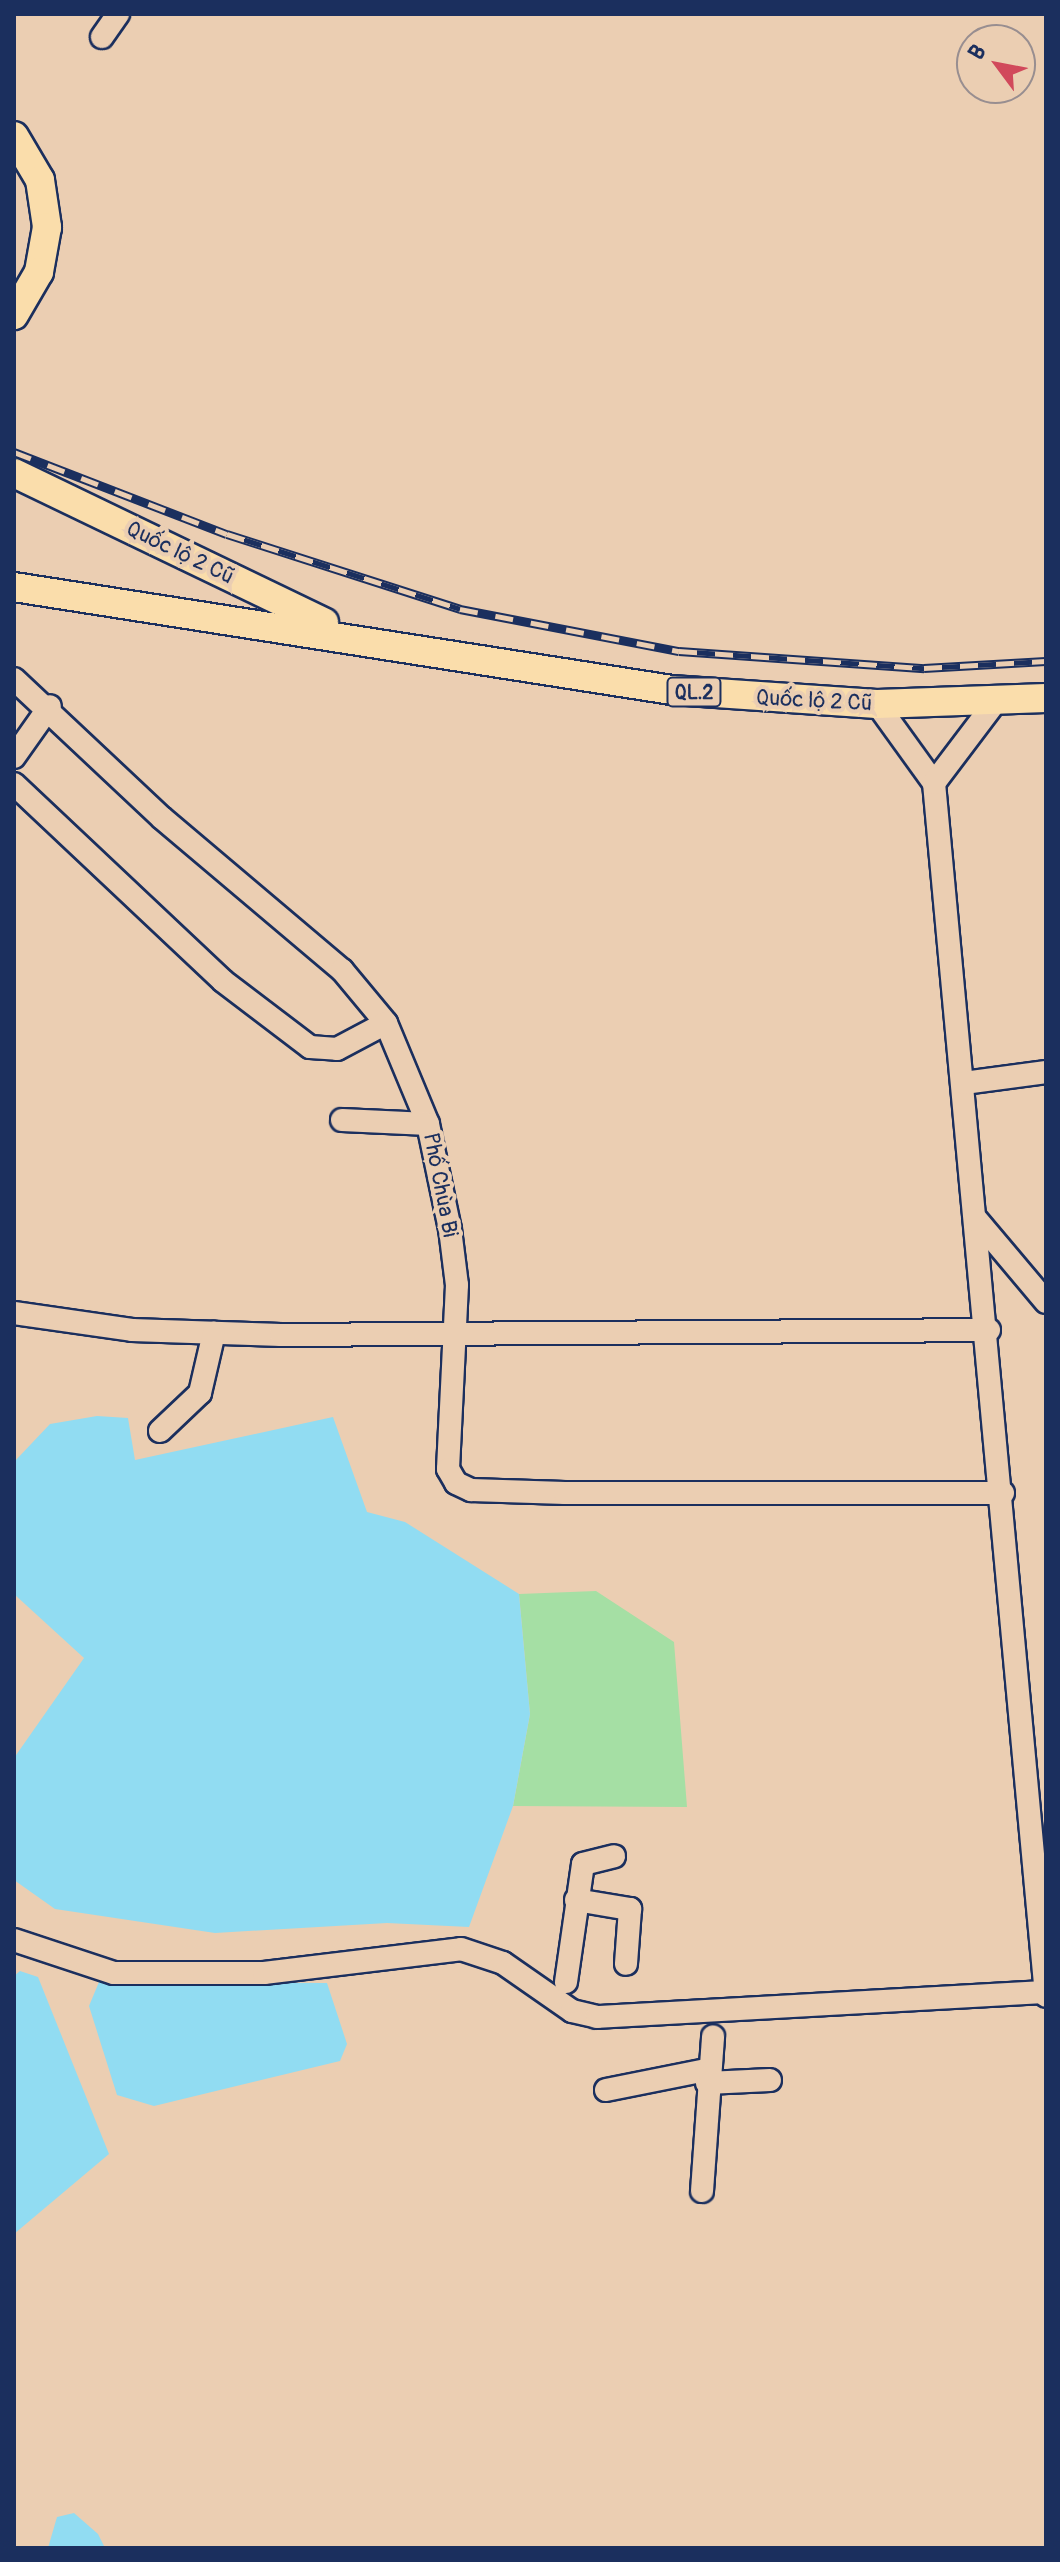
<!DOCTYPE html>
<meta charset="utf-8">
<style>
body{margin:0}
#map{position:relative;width:1060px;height:2562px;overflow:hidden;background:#ebceb2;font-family:Pangolin,sans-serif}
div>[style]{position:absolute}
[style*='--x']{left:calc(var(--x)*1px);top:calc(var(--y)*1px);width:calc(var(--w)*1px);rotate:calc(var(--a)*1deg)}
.green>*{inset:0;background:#a5dfa4}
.water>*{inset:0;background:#91dcf2}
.roads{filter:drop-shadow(2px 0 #1b2f5e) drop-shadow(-2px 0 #1b2f5e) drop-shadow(0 2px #1b2f5e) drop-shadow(0 -2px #1b2f5e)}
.minor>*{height:22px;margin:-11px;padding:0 11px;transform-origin:11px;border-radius:11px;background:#ebceb2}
.major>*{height:28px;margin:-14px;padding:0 14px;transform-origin:14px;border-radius:14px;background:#faddab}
.rail>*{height:9px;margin-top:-4.5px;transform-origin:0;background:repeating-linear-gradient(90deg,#ebceb2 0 18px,#1b2f5e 0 36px);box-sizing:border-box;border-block:2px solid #1b2f5e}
span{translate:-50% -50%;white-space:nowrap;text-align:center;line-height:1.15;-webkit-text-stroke:8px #ebceb2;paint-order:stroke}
.shield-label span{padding:2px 6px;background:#ebceb2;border:2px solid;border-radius:6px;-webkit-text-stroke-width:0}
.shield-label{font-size:20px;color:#1b2f5e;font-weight:700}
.street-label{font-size:22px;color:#1b2f5e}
.frame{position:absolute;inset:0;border:16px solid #1b2f5e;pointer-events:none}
.north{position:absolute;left:956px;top:24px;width:80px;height:80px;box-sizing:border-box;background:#ebceb2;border:2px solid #988e90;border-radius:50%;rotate:302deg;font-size:22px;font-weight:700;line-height:32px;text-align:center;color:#1b2f5e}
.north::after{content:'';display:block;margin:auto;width:28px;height:36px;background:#d1495b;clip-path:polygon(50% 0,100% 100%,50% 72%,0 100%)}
</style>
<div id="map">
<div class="green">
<div style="clip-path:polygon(596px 1591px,674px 1642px,687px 1807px,513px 1806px,530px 1714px,519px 1594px)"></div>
</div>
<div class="water">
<div style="clip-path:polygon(97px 1416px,128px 1418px,135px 1460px,333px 1417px,367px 1512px,405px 1522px,519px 1594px,530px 1714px,513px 1806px,469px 1927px,387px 1923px,215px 1933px,55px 1909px,14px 1880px,14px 1758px,84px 1658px,14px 1594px,14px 1462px,50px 1424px)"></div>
<div style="clip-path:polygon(20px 1971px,38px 1977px,109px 2154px,14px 2234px,14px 1976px)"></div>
<div style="clip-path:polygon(99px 1982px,327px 1983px,347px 2044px,340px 2061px,154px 2106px,117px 2095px,89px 2006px)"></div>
<div style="clip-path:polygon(74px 2513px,98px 2534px,105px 2548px,48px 2548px,57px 2517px)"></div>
</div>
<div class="roads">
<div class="minor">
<div style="--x:102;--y:37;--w:28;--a:-55"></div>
<div style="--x:14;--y:679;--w:203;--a:43.2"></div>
<div style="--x:162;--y:818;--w:236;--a:40.2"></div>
<div style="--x:342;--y:970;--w:69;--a:50.3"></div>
<div style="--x:386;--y:1023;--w:109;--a:67.4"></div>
<div style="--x:428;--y:1124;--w:107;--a:78.2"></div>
<div style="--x:450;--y:1229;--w:56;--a:82.9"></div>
<div style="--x:457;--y:1285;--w:184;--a:92.8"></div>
<div style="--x:448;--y:1469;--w:16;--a:60"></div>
<div style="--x:456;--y:1483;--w:17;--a:25"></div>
<div style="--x:471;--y:1490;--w:94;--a:1.8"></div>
<div style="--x:565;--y:1493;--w:438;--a:0"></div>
<div style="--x:877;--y:704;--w:97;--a:54.2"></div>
<div style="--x:934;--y:783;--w:1218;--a:84.72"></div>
<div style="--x:14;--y:757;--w:62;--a:-54.8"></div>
<div style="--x:934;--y:783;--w:103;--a:-52.9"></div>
<div style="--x:14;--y:784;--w:287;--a:43.3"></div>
<div style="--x:223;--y:981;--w:109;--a:37.2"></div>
<div style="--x:310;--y:1047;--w:27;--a:4"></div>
<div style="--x:337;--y:1049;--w:55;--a:-28"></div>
<div style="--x:964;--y:1083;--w:83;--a:-7.6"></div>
<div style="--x:342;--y:1120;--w:86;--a:2.7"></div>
<div style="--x:977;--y:1220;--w:107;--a:49.9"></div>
<div style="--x:14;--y:1313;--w:119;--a:8.2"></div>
<div style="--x:132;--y:1330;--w:149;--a:1.9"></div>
<div style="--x:281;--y:1335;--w:708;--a:-0.4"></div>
<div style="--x:160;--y:1431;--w:55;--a:-43.5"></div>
<div style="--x:200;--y:1393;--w:62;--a:-76.9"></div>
<div style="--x:576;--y:1900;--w:55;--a:9.5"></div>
<div style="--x:630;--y:1909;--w:55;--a:94.2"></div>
<div style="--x:14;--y:1940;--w:105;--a:18.3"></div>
<div style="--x:114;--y:1973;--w:150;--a:0"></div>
<div style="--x:264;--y:1973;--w:198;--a:-6.9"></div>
<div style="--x:461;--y:1949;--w:44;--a:18.4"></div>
<div style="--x:503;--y:1963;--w:84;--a:34.8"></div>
<div style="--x:572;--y:2011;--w:26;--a:13"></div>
<div style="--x:597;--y:2017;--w:450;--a:-3.2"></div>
<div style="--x:566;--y:1982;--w:119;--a:-81.8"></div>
<div style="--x:583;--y:1864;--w:32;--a:-14"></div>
<div style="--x:707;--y:2083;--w:63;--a:-2.7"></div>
<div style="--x:606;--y:2090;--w:102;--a:-11.3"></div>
<div style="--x:702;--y:2191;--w:155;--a:-85.9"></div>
</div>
<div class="major">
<div style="--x:14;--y:136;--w:51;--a:59.4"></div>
<div style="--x:40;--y:180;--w:48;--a:81.5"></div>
<div style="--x:47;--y:227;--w:46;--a:100.1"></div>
<div style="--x:39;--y:272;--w:50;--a:120.2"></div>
<div style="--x:14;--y:473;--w:344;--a:25.7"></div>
<div style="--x:14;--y:587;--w:666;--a:8.9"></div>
<div style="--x:672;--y:690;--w:205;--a:3.9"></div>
<div style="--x:877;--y:704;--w:169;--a:-2"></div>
</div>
</div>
<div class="rail">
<div style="--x:14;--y:452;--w:228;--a:21.1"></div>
<div style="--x:227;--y:534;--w:245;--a:17.8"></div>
<div style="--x:460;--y:609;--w:223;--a:10.9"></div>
<div style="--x:679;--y:651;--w:246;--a:4"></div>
<div style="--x:924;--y:668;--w:122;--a:-3.3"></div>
</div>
<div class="shield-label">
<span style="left:694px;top:692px">QL.2</span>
</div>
<div class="street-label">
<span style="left:180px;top:553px;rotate:26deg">Quốc lộ 2 Cũ</span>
<span style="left:814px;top:701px;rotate:3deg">Quốc lộ 2 Cũ</span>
<span style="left:440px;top:1185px;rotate:79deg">Phố Chùa Bi</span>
</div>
<div class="frame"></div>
<div class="north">B</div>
</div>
